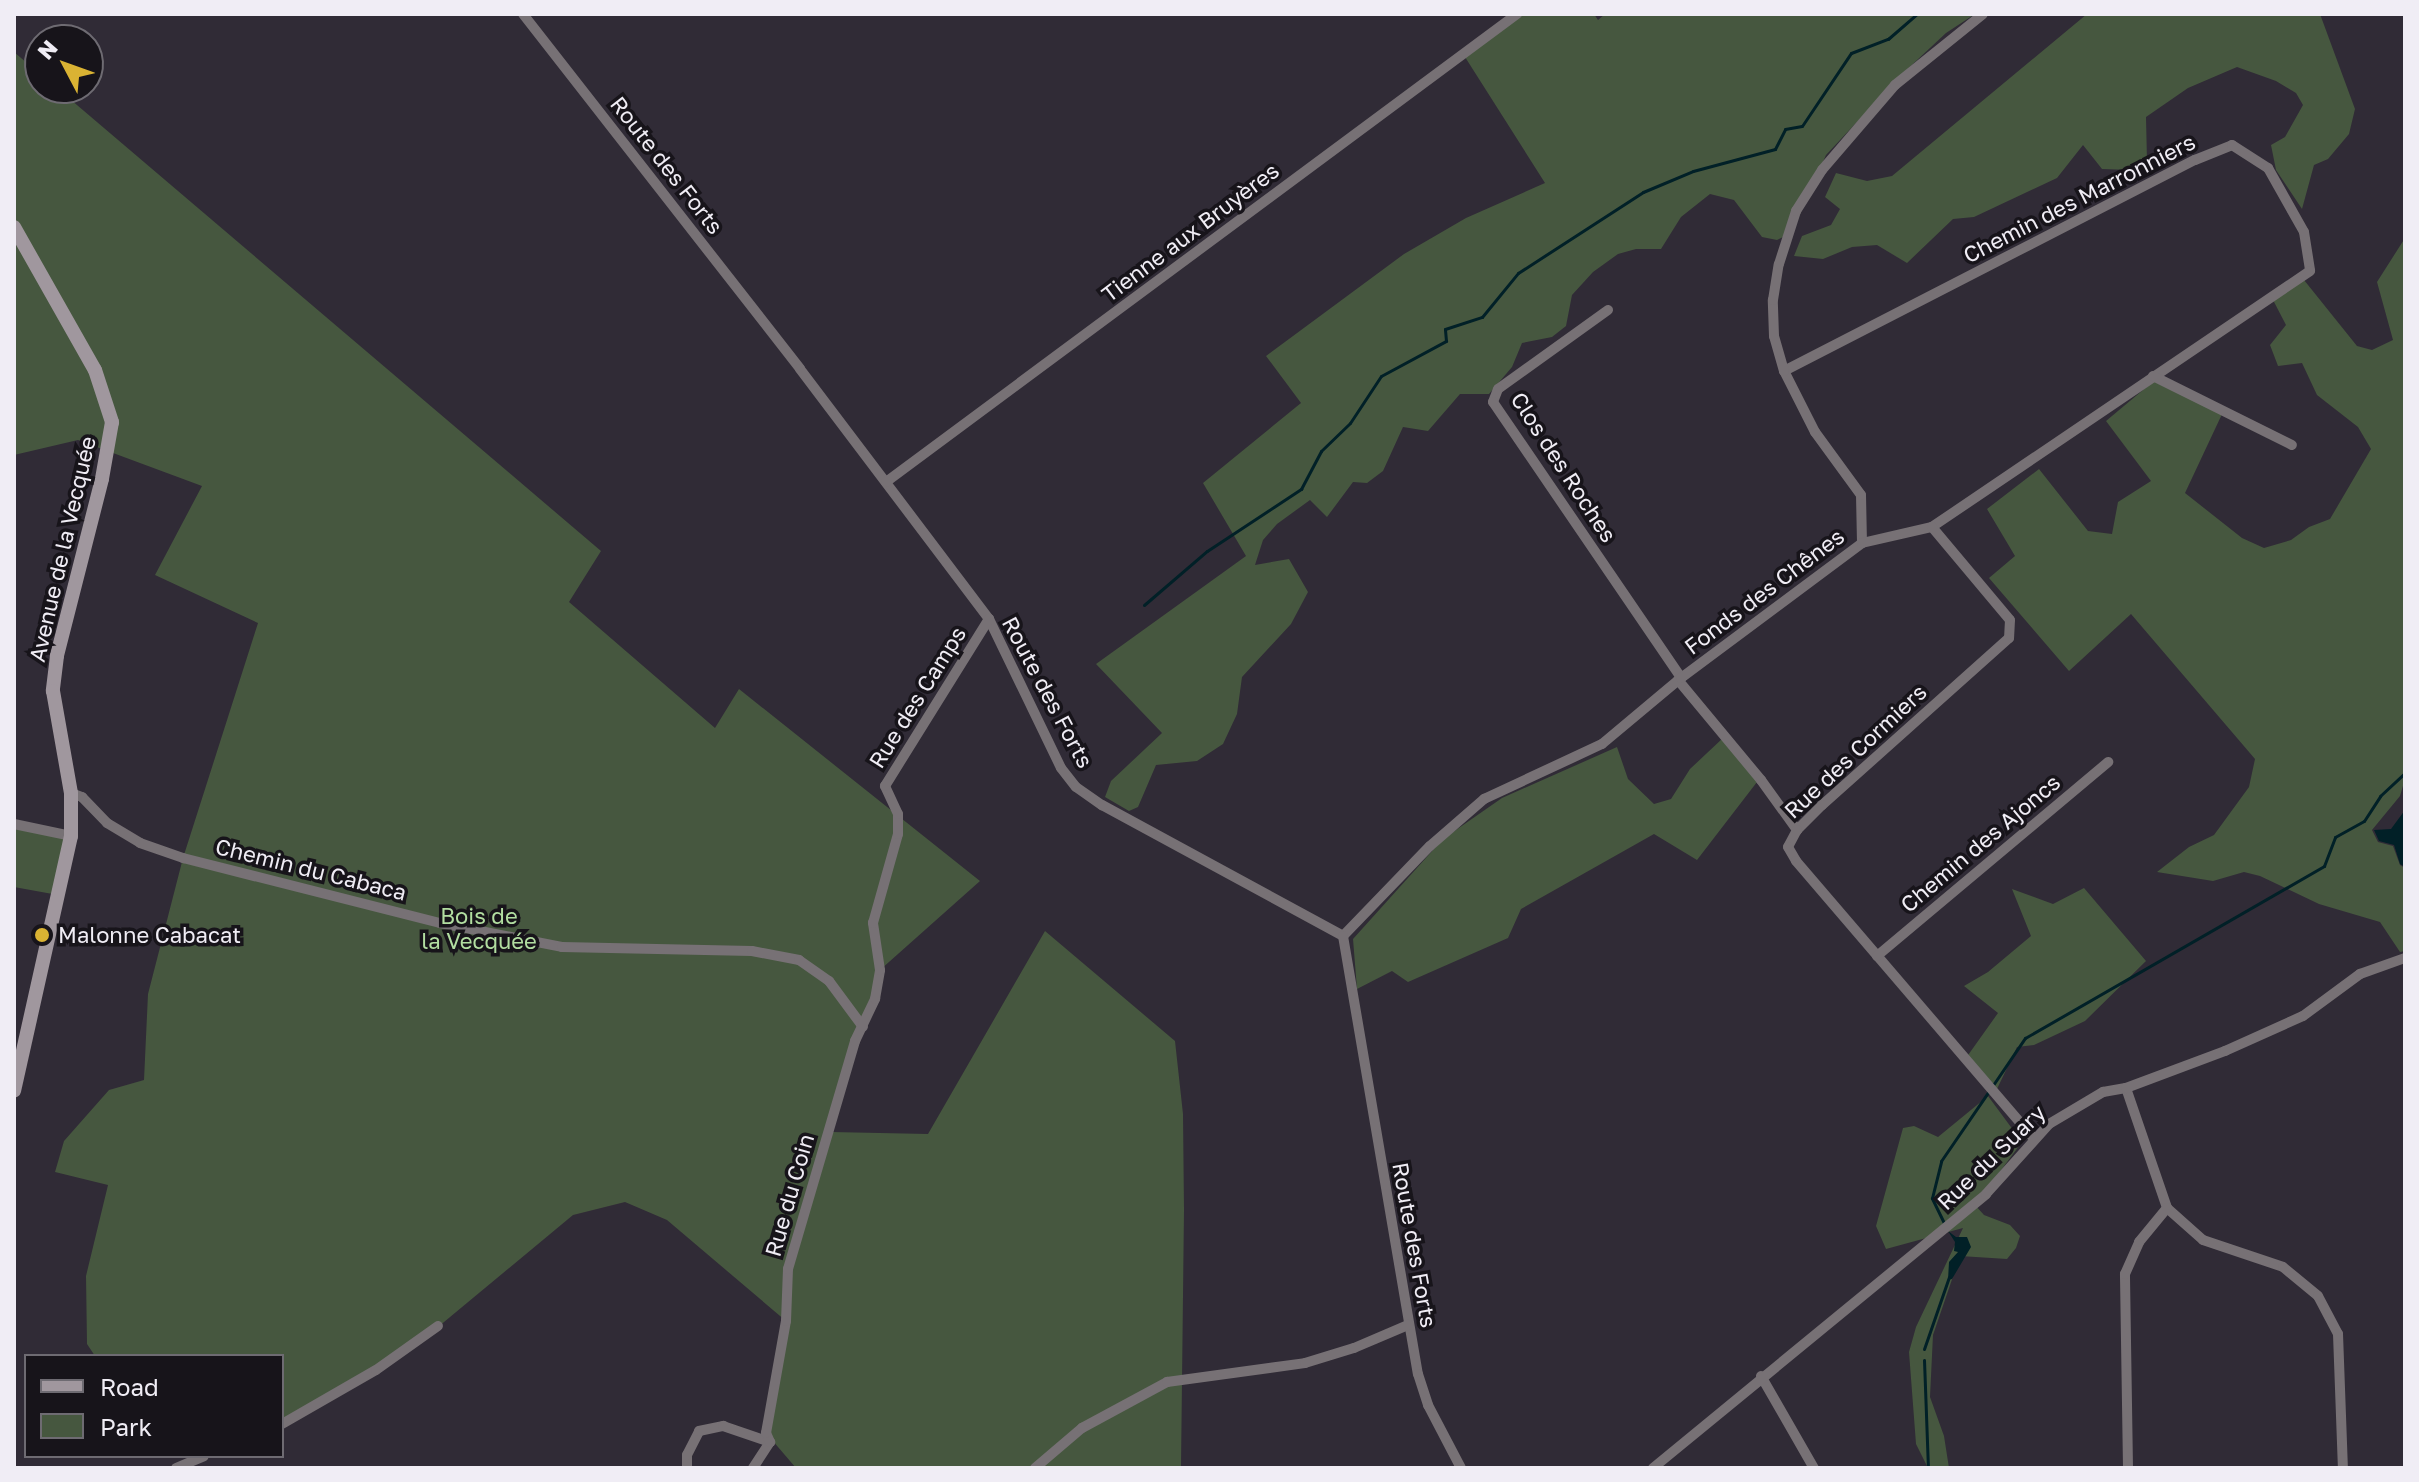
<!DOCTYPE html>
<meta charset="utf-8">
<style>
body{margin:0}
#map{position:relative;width:2419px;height:1482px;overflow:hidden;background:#302b36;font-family:"Golos Text",sans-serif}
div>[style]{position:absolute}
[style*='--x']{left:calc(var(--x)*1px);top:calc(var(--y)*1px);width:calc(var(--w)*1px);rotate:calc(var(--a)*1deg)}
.green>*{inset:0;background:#46573f}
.water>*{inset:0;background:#012027}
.stream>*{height:3px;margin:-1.5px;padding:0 1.5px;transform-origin:1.5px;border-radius:1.5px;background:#012027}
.street>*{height:10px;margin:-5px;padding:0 5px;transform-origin:5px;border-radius:5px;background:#777175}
.secondary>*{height:14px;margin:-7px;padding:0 7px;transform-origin:7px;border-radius:7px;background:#a0979e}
.dots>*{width:22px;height:22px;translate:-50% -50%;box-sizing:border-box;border:4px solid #17141a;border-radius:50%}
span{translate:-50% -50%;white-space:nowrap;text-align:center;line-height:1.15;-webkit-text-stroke:7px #17141a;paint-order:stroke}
.street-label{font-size:22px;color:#f0edf5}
.park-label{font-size:22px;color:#b2dea1}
.poi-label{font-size:22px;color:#f0edf5}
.left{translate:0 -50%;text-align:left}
.frame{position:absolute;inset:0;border:16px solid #f0edf5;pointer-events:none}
.legend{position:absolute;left:24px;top:1354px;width:260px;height:104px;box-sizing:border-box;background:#17141a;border:2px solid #6e6b72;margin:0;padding:10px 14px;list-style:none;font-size:24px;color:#f0edf5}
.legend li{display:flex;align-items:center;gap:16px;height:40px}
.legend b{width:40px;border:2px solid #6e6b72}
.north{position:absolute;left:24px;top:24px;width:80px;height:80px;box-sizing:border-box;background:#17141a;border:2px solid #6e6b72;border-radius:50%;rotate:311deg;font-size:22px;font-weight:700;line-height:32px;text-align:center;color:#f0edf5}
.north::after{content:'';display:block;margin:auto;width:28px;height:36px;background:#dab333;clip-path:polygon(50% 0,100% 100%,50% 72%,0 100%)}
</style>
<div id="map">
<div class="green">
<div style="clip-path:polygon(1523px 14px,1594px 14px,1598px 20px,1605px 14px,1975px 14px,1946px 33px,1900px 76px,1826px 155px,1794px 228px,1783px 237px,1777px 240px,1762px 237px,1734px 200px,1710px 194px,1681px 217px,1661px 249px,1636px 249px,1618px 254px,1593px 272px,1572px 295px,1566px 326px,1552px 337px,1522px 343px,1512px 367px,1489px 394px,1460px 394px,1428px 431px,1403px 427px,1383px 471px,1367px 483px,1353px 482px,1327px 517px,1310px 500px,1277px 524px,1263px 540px,1255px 565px,1289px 559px,1308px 592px,1291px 624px,1242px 677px,1237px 714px,1223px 744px,1197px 761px,1156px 765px,1138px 807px,1129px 811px,1105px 797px,1111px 781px,1162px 733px,1096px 664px,1246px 556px,1203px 483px,1301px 403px,1266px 356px,1404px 254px,1466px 218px,1545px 183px,1465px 57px)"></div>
<div style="clip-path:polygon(2087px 14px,2320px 14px,2355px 109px,2349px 134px,2328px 159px,2314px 165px,2302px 209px,2276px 170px,2271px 145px,2285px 137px,2303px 105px,2296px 93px,2276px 81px,2237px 67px,2188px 88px,2146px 117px,2147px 161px,2131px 170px,2102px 169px,2083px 145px,2057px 178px,1974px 217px,1953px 219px,1907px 263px,1877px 245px,1852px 247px,1823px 259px,1794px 256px,1802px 236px,1831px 225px,1840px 209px,1825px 197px,1836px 173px,1867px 181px,1892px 176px)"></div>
<div style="clip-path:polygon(14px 52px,40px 74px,40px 88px,57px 88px,601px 551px,569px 602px,715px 728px,739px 689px,980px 881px,880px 970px,831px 1132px,928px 1134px,1045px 931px,1175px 1041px,1183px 1114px,1184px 1210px,1181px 1468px,796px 1468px,766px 1433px,786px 1321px,667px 1220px,625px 1202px,573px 1215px,438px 1327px,282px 1424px,282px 1356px,95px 1356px,87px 1344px,86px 1276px,108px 1185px,55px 1172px,64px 1141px,109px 1090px,144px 1080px,148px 994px,183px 858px,258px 623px,155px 575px,202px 486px,78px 440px,14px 455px)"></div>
<div style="clip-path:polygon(2405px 238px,2405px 779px,2400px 796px,2372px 830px,2378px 842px,2393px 846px,2400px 865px,2405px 868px,2405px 951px,2400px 952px,2380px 922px,2319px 904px,2260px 876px,2244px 872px,2213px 881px,2157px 872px,2189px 847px,2214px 835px,2249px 787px,2255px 759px,2131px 614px,2069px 671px,1989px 578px,2015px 556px,1987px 509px,2039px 469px,2088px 531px,2112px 534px,2118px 502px,2151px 481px,2106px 421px,2155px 380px,2223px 412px,2185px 493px,2242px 538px,2264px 548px,2291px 540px,2309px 527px,2330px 519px,2371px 449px,2358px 427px,2317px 395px,2302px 363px,2278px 366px,2270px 345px,2286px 325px,2273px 300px,2304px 280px,2357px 346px,2372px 350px,2393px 340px,2377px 282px)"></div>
<div style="clip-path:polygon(1723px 738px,1757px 782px,1697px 860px,1654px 834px,1521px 909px,1508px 938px,1408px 982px,1392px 971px,1357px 989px,1353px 939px,1443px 839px,1502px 798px,1617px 747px,1628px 779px,1654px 804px,1671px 799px,1690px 769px)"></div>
<div style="clip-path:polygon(14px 824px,71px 836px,58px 895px,14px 887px)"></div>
<div style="clip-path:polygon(2084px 888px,2146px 961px,2085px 1021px,2034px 1045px,2017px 1047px,1997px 1089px,1966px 1058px,1998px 1013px,1964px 986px,1988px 972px,2031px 936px,2012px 889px,2053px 904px)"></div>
<div style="clip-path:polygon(1988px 1096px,2022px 1142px,1975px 1205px,1984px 1215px,2010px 1225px,2020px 1236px,2016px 1248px,2007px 1259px,1960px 1256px,1933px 1335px,1930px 1397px,1944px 1436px,1949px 1468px,1928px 1468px,1916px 1444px,1909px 1352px,1916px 1327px,1963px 1228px,1886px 1249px,1876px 1226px,1903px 1128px,1914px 1126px,1938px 1137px)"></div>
</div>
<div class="water">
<div style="clip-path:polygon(2405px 810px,2405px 867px,2400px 864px,2394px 845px,2379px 841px,2374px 830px,2391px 829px)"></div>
<div style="clip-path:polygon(1948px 1231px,1956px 1237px,1967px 1237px,1971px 1247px,1952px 1279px,1948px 1280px,1949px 1262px,1958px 1252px,1954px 1251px,1955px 1242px)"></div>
</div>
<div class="stream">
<div style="--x:1144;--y:605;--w:83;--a:-40.6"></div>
<div style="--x:1207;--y:551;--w:113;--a:-33.4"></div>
<div style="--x:1301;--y:489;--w:43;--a:-62.2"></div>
<div style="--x:1321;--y:451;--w:40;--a:-44"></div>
<div style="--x:1350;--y:423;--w:56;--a:-56.6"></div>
<div style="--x:1381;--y:376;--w:74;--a:-28.3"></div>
<div style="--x:1446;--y:341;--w:12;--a:-95"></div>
<div style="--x:1445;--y:329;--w:39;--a:-18"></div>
<div style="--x:1482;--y:317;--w:57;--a:-50.7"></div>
<div style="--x:1518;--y:273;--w:149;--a:-32.9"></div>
<div style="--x:1643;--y:192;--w:54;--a:-22.8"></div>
<div style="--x:1693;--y:171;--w:85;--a:-15"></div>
<div style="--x:1775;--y:149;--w:22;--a:-63"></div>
<div style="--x:1785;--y:129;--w:17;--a:-10"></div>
<div style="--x:1802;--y:126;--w:88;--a:-56.1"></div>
<div style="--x:1851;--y:53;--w:40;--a:-21"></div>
<div style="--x:1888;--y:39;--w:38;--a:-41"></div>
<div style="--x:1993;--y:1085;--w:57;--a:-55.8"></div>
<div style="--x:2025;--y:1038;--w:345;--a:-29.9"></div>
<div style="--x:2324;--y:866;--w:31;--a:-69"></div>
<div style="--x:2335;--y:837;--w:33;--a:-29"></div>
<div style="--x:2364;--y:821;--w:30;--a:-57"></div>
<div style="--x:2380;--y:796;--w:34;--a:-43"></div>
<div style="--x:1945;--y:1225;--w:30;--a:-116"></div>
<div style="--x:1932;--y:1198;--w:38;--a:-76"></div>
<div style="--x:1941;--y:1161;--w:85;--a:-55.6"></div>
<div style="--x:1924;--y:1349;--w:76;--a:-70.9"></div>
<div style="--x:1924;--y:1360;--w:108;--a:87.9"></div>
</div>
<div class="street">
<div style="--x:523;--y:14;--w:450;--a:52"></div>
<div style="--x:800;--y:369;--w:313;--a:52.9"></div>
<div style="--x:989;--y:619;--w:165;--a:64.2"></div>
<div style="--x:1061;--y:768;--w:24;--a:52"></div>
<div style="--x:1076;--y:787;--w:32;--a:35"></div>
<div style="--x:1102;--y:805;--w:274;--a:28.5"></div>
<div style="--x:1608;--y:310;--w:135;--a:144.3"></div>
<div style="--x:1498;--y:389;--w:14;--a:111"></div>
<div style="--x:1493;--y:402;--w:334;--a:55.7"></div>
<div style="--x:1784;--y:371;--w:462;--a:-27.2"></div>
<div style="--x:2195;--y:160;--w:40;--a:-22"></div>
<div style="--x:2232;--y:145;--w:43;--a:32.6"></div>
<div style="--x:2268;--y:168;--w:73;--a:60.6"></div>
<div style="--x:2304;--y:232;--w:39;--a:81"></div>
<div style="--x:2310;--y:271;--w:457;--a:145.9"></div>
<div style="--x:2153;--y:376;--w:155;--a:26.4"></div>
<div style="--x:886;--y:482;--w:786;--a:-36.56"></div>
<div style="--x:1862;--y:543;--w:48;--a:-91.2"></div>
<div style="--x:1861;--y:495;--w:78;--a:-126.1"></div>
<div style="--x:1815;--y:432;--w:68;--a:-116.9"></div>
<div style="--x:1784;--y:371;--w:36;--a:-106"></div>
<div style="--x:1774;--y:336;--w:36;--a:-92"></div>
<div style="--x:1773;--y:300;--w:36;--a:-81"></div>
<div style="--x:1779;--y:264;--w:56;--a:-72.2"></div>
<div style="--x:1796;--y:211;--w:49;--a:-57.6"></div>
<div style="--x:1822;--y:170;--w:112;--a:-49.3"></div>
<div style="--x:1895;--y:85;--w:113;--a:-38.9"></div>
<div style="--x:1678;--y:680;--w:130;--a:50.3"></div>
<div style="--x:1761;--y:780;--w:62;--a:54.2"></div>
<div style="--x:71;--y:793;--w:12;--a:20"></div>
<div style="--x:82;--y:797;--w:36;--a:46"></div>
<div style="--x:107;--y:823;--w:39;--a:31"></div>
<div style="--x:140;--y:843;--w:46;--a:19.2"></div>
<div style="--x:183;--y:858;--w:265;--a:14.2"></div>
<div style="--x:440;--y:923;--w:124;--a:11.1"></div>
<div style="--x:562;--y:947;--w:190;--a:1.2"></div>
<div style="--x:752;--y:951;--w:48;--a:10.8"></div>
<div style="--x:799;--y:960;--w:37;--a:35"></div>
<div style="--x:829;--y:981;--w:57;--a:53.5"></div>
<div style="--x:14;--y:824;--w:58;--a:11.9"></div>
<div style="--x:1343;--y:936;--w:125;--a:-46"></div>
<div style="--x:1430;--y:846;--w:72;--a:-41"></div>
<div style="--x:1484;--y:799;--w:130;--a:-25"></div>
<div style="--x:1602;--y:744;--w:103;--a:-39.9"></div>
<div style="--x:1681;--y:678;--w:226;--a:-36.7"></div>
<div style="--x:1862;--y:543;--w:72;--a:-12.9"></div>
<div style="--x:1932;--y:527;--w:121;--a:50"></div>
<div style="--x:2010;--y:620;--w:18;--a:93"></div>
<div style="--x:2009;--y:638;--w:251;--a:138.2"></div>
<div style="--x:1822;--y:805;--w:35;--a:135"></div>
<div style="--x:1797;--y:830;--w:19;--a:118"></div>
<div style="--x:1788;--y:847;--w:16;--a:60"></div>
<div style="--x:1796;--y:861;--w:366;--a:49.4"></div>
<div style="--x:1343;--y:936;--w:444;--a:80.3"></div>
<div style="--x:1418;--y:1374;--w:33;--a:72"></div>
<div style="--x:1428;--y:1405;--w:71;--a:62.4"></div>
<div style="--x:1877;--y:956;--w:302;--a:-40"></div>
<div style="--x:2126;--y:1088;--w:127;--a:71.1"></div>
<div style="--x:2167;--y:1208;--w:48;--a:41.6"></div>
<div style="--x:2203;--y:1240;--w:84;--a:18.6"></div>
<div style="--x:2283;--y:1267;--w:45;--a:39.6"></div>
<div style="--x:2318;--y:1296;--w:43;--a:62.2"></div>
<div style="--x:2338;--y:1334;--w:134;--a:87.9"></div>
<div style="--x:1761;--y:1376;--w:106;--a:60.1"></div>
<div style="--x:282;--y:1424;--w:108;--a:-29.9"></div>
<div style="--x:376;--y:1370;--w:76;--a:-35.4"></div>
<div style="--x:176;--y:1468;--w:30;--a:-23"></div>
<div style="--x:687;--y:1468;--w:13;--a:-90"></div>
<div style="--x:687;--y:1455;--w:27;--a:-63"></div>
<div style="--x:699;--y:1431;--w:25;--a:-12"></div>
<div style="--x:723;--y:1426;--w:50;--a:18.8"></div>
<div style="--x:753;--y:1468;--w:31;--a:-57"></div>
<div style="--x:770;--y:1442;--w:10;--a:-114"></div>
<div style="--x:766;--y:1433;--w:114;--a:-79.9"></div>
<div style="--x:786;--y:1321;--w:52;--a:-87.8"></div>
<div style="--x:788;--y:1269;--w:238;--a:-73.6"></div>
<div style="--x:855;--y:1041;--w:47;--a:-64.5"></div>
<div style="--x:875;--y:999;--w:29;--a:-80"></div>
<div style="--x:880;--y:970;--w:48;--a:-98.5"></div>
<div style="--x:873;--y:923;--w:92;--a:-74.3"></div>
<div style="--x:898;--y:834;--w:20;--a:-90"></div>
<div style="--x:898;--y:814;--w:31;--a:-115"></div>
<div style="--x:885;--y:786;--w:197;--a:-58.1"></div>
<div style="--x:1035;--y:1468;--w:62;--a:-40.4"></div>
<div style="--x:1082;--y:1428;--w:97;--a:-28.4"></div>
<div style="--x:1167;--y:1382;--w:139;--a:-7.8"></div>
<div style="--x:1305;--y:1363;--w:51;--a:-17"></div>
<div style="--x:1354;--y:1348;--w:59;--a:-23.1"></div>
<div style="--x:1653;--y:1468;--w:431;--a:-39.4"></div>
<div style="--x:1986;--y:1194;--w:94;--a:-48"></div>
<div style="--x:2049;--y:1124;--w:63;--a:-30.7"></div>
<div style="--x:2103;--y:1092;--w:23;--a:-10"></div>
<div style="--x:2126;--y:1088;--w:106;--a:-20.5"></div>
<div style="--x:2225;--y:1051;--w:85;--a:-24.2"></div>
<div style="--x:2303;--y:1016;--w:71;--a:-36.4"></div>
<div style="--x:2360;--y:974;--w:48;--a:-19.6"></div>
<div style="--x:2128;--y:1468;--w:194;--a:-90.9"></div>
<div style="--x:2125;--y:1274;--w:35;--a:-66"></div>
<div style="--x:2139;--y:1242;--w:44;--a:-50.5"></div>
</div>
<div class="secondary">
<div style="--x:14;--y:227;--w:164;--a:60.5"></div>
<div style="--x:95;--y:370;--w:55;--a:71.9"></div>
<div style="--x:112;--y:422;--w:58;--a:100"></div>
<div style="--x:102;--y:479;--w:183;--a:104.3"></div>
<div style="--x:57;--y:656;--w:35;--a:97"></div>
<div style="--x:53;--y:691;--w:104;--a:80"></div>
<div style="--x:71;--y:793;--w:43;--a:90"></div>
<div style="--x:71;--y:836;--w:261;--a:102.6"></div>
</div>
<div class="dots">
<div style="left:42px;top:935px;background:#dab333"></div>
</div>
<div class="street-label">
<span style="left:667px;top:165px;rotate:52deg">Route des Forts</span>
<span style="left:2079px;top:198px;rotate:-27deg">Chemin des Marronniers</span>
<span style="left:1190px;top:232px;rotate:-37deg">Tienne aux Bruyères</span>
<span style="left:1564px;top:467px;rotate:57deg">Clos des Roches</span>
<span style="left:62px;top:549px;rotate:-77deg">Avenue de la Vecquée</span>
<span style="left:1764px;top:591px;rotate:-37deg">Fonds des Chênes</span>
<span style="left:1048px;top:692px;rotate:62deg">Route des Forts</span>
<span style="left:917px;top:697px;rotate:-58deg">Rue des Camps</span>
<span style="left:1855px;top:751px;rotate:-43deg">Rue des Cormiers</span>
<span style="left:1980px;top:843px;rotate:-40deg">Chemin des Ajoncs</span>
<span style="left:311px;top:869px;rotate:14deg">Chemin du Cabaca</span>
<span style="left:1991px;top:1157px;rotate:-44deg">Rue du Suary</span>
<span style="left:789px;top:1195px;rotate:-74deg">Rue du Coin</span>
<span style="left:1415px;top:1245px;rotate:80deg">Route des Forts</span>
</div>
<div class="park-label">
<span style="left:479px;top:928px">Bois de<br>la Vecquée</span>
</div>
<div class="poi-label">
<span class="left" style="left:58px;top:935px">Malonne Cabacat</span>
</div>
<div class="frame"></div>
<ul class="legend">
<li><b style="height:10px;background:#a0979e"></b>Road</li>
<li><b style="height:22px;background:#46573f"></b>Park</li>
</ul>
<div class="north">N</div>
</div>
